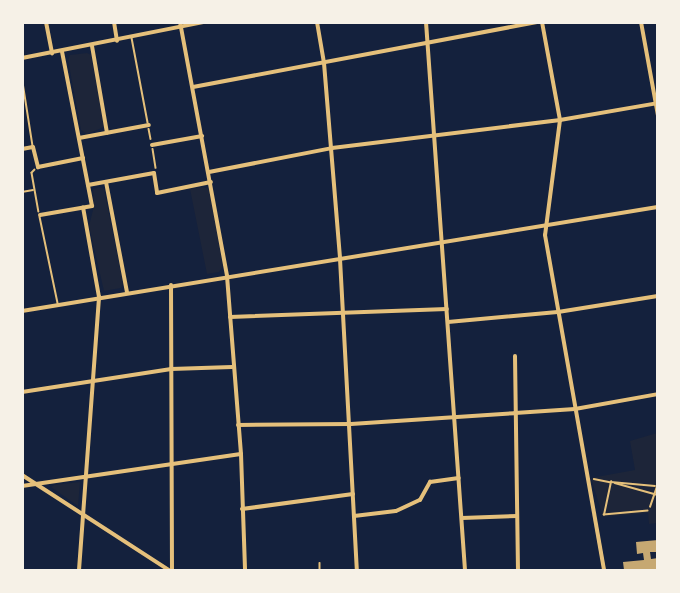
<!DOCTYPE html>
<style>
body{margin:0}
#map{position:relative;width:680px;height:593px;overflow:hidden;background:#14213d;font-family:"PT Serif",serif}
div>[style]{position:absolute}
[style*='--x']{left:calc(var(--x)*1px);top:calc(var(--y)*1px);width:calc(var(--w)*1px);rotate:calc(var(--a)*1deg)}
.green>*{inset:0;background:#1d2539}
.building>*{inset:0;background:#c6a872}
.path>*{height:1.5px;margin:-0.75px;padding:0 0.75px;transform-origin:0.75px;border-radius:0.75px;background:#e5c07b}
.service>*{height:1.5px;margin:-0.75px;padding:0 0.75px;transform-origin:0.75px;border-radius:0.75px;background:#e5c07b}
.minor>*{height:4px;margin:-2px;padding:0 2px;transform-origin:2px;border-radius:2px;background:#e5c07b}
span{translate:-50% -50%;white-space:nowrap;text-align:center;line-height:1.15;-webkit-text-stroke:4.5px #f6f1e7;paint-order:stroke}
.frame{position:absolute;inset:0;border:24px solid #f6f1e7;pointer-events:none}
</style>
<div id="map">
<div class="green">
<div style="clip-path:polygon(87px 53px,91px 55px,104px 127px,87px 134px,81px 130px,68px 60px,70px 55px)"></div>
<div style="clip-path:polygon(100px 187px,104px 189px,123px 283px,121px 288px,104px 291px,89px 226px,94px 206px,93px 189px)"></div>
<div style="clip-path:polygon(203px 187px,209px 189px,223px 266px,219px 272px,207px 274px,190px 189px)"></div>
<div style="clip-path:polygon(657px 433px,657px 523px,649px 524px,648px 513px,603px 517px,591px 478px,635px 470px,630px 441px)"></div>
<div style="clip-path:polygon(80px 482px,78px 506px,51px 487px,54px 485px)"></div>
</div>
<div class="building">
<div style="clip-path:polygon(658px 540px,658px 552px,650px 552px,651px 559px,658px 558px,658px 569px,624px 570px,623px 562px,644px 560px,643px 553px,637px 554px,636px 542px)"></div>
</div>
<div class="path">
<div style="--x:149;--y:129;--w:10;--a:79"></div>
<div style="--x:153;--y:149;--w:19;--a:81"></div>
<div style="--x:35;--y:170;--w:4;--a:135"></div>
<div style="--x:32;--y:173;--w:39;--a:80"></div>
<div style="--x:22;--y:192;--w:11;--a:-10"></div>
<div style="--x:594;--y:479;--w:16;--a:11"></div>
<div style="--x:615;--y:483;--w:45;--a:15.6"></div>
<div style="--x:650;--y:507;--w:24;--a:-71"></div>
<div style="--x:648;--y:511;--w:44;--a:174.8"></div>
<div style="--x:604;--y:515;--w:34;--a:-78"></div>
<div style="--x:611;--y:482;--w:44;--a:5.2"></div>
</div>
<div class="service">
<div style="--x:132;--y:38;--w:86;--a:79.3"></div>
<div style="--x:22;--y:76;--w:71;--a:81.1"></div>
<div style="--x:40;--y:217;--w:88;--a:78.2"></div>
<div style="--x:320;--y:563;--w:7;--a:90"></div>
</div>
<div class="minor">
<div style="--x:46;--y:22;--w:32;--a:79"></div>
<div style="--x:114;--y:22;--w:19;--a:81"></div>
<div style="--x:180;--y:22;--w:258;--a:79.5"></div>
<div style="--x:227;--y:276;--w:179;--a:85.5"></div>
<div style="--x:241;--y:454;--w:116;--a:88"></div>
<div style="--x:317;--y:22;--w:42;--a:80.3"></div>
<div style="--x:324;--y:63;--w:197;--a:85.3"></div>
<div style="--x:340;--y:259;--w:311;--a:86.9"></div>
<div style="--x:426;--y:22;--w:549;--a:85.93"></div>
<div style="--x:542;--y:22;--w:100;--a:79.6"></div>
<div style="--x:560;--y:120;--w:116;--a:97.4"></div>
<div style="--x:545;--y:235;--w:340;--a:80"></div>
<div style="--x:641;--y:22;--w:96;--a:79.7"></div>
<div style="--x:92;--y:46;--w:88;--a:80.2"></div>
<div style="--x:22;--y:58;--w:186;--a:-11.2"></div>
<div style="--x:193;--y:87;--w:350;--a:-10.7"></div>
<div style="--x:79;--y:138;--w:71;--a:-10.5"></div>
<div style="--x:152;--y:145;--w:51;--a:-10.2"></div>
<div style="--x:22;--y:149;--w:11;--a:-10"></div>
<div style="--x:33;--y:147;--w:21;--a:76"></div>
<div style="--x:38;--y:167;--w:46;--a:-11.3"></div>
<div style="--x:209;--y:172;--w:125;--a:-11"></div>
<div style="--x:332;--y:148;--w:230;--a:-7"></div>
<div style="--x:560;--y:120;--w:99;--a:-9.8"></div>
<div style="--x:106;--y:182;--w:112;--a:79.2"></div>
<div style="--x:88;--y:185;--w:67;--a:-10.3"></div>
<div style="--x:154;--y:173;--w:20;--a:81"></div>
<div style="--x:157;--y:193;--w:55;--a:-11.5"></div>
<div style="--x:40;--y:215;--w:53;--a:-9.8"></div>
<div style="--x:92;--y:206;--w:158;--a:-101"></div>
<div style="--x:171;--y:285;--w:285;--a:89.8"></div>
<div style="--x:22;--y:311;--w:644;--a:-9.29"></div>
<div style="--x:230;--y:317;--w:217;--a:-2.1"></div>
<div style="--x:448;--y:322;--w:110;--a:-5.2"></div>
<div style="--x:558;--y:312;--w:101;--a:-9.1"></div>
<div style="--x:515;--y:356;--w:214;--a:89.2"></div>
<div style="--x:22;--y:392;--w:151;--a:-8.8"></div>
<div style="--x:171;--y:369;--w:61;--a:-1.9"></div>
<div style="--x:238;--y:425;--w:113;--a:-0.5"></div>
<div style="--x:351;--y:424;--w:164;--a:-3.8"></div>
<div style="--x:515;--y:413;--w:60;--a:-3.8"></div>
<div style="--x:575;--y:409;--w:84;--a:-10.2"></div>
<div style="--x:22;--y:475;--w:175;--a:32.9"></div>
<div style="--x:22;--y:486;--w:221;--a:-8.3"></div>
<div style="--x:242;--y:509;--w:112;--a:-7.7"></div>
<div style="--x:354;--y:516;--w:42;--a:-6.8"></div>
<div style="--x:396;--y:511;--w:26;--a:-25"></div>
<div style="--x:420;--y:500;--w:21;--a:-61"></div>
<div style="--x:430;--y:482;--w:29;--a:-8"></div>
<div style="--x:462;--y:518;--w:55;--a:-2.1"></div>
<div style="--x:79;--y:570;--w:274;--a:-85.8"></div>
<div style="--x:99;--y:297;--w:91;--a:-100.1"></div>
</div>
<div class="frame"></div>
</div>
